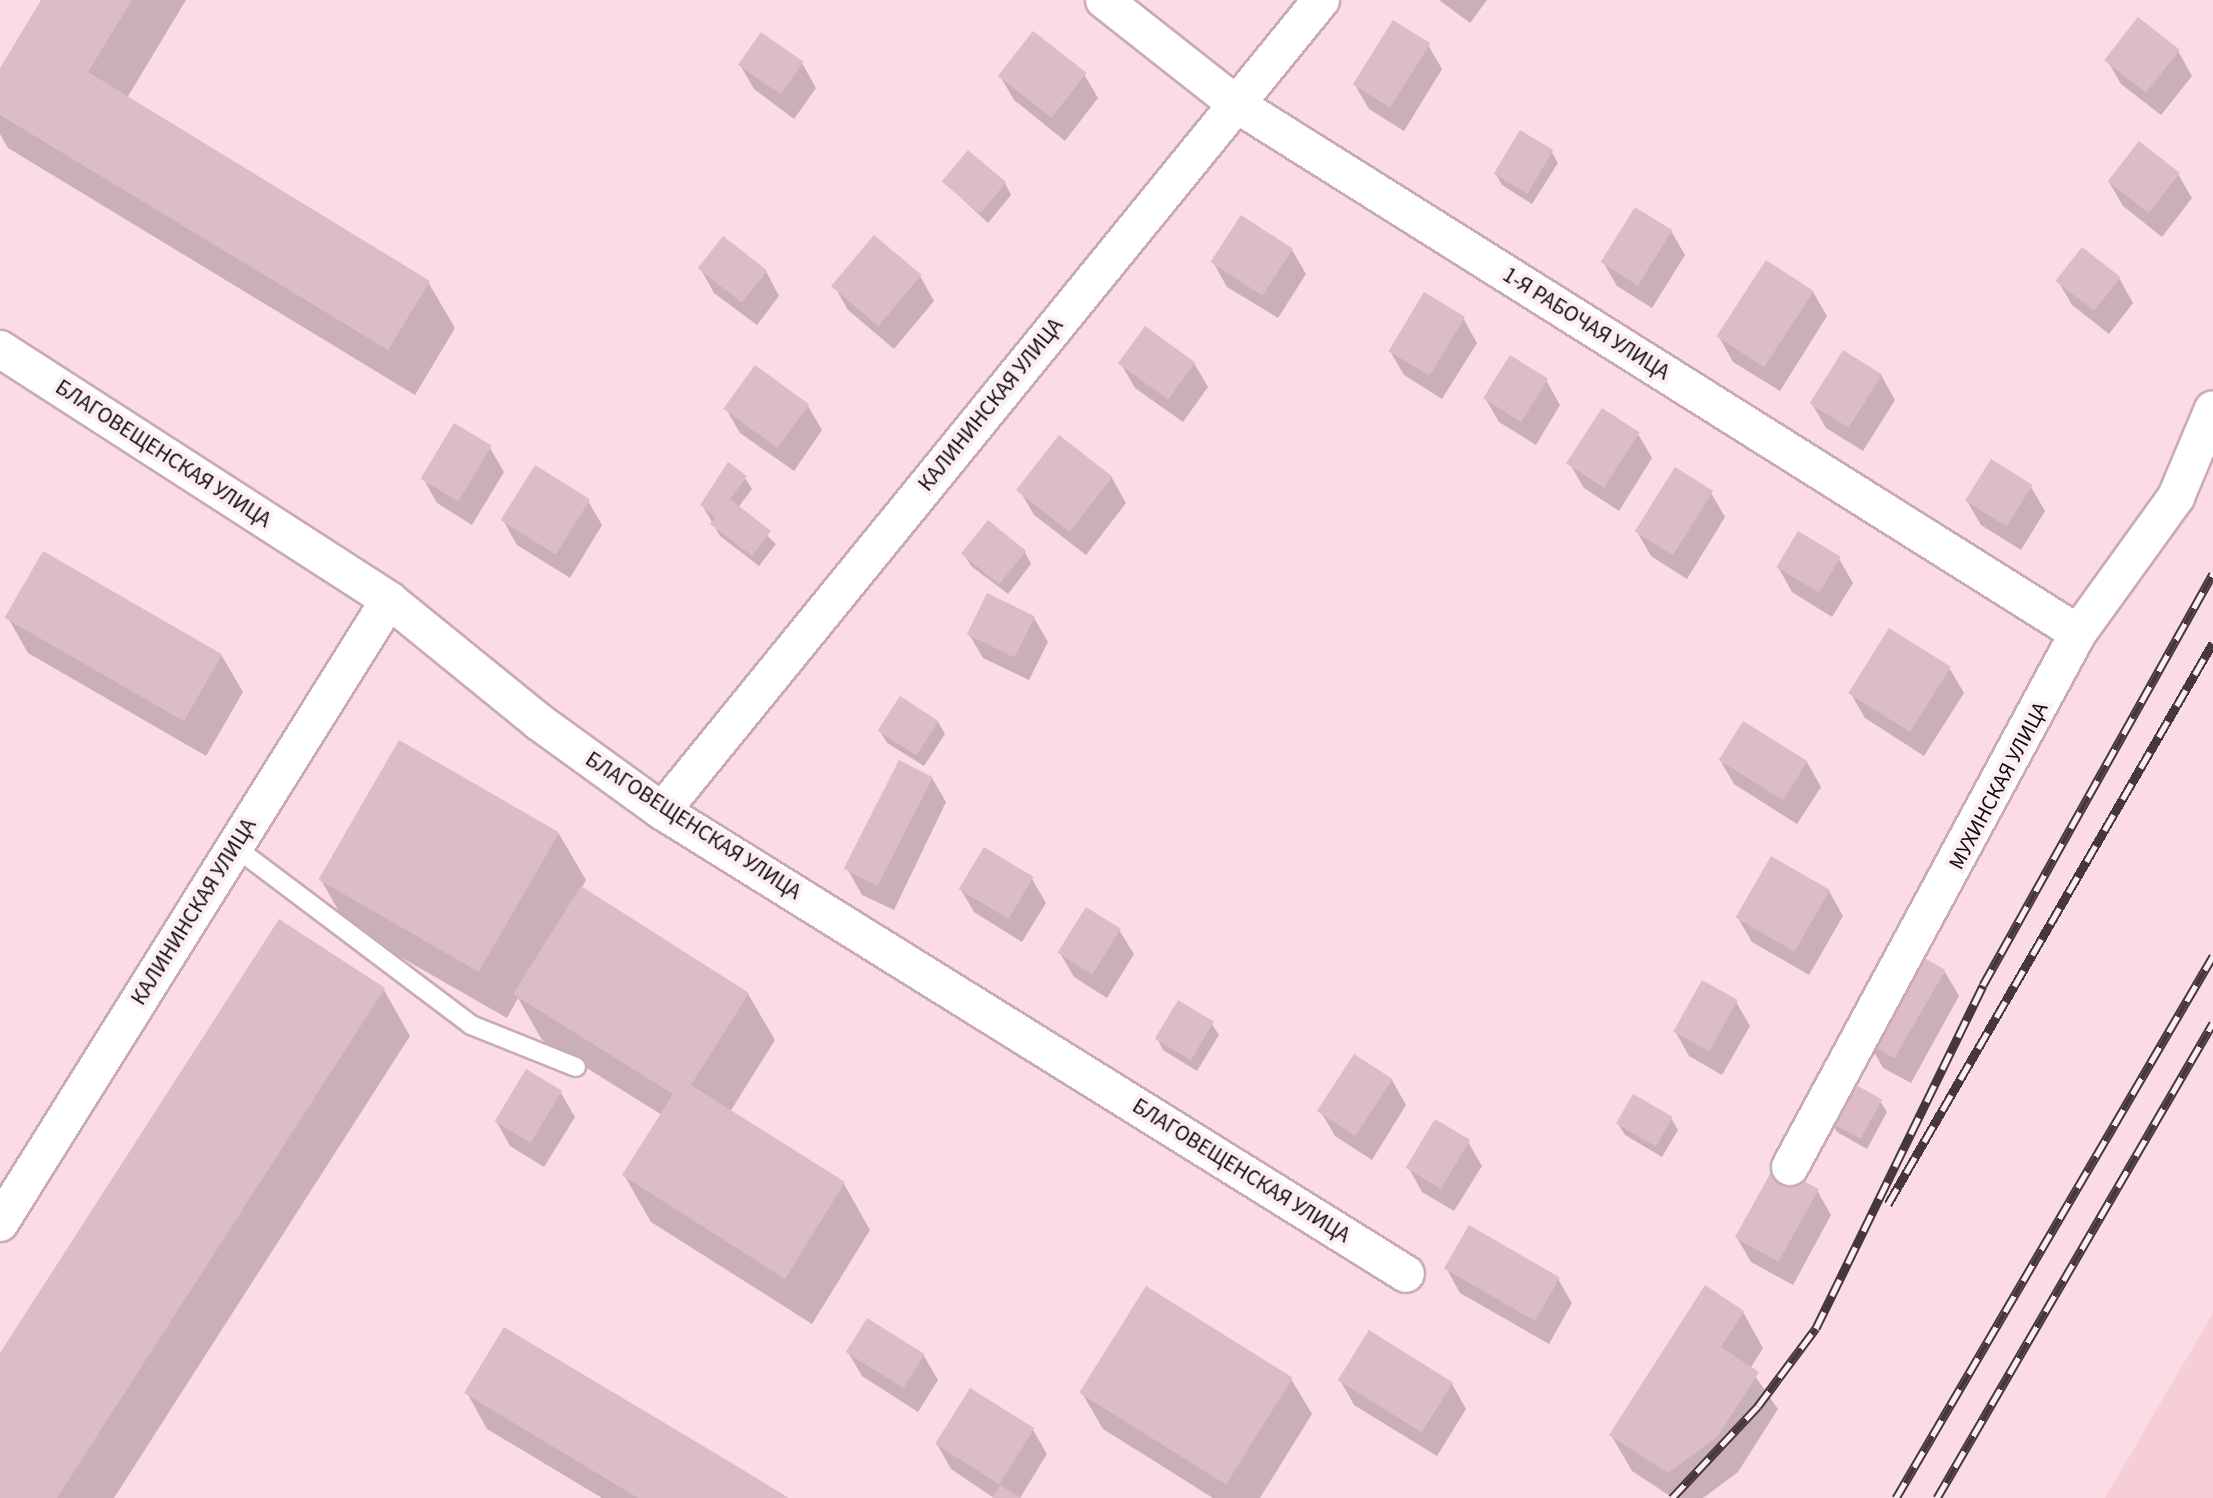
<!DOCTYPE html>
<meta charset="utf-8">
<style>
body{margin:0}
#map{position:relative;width:2213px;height:1498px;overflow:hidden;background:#fcdce4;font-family:"Source Sans 3",sans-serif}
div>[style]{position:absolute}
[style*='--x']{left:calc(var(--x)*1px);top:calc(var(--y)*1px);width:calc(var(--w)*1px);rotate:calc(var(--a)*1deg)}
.built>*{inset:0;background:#f5ced8}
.shadow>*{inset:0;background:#0003}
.building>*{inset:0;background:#dcbdc5;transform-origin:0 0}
.roads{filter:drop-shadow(2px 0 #caabb3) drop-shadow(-2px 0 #caabb3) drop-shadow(0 2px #caabb3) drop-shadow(0 -2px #caabb3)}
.lane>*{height:18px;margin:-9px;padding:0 9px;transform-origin:9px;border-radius:9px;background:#fff}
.street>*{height:36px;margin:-18px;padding:0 18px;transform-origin:18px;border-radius:18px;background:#fff}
.rail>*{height:9px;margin-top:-4.5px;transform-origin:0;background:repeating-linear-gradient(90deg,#fceff2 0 18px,#46373b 0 36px);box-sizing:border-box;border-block:2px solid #46373b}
span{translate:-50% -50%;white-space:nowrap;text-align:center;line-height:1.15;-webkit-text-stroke:8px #fceff2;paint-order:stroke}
.street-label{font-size:22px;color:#12080b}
</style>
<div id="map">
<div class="built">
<div style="clip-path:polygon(2213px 1313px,2213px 1498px,2105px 1498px)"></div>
</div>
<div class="shadow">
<div style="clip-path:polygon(43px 0,186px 0,127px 98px,428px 282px,455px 328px,415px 395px,8px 148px,0 134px,0 71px)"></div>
<div style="clip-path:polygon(1439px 0,1487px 0,1470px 23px)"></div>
<div style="clip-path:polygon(1428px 45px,1442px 69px,1404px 131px,1369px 109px,1355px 85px)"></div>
<div style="clip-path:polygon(2178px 51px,2192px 76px,2161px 115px,2121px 84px,2107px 60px)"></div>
<div style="clip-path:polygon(802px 63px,816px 88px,794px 119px,754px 89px,740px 65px)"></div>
<div style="clip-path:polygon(1084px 74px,1098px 98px,1065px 141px,1014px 100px,1000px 76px)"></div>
<div style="clip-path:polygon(1551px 151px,1558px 163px,1532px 204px,1502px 185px,1495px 173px)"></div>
<div style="clip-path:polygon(2178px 174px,2192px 198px,2162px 237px,2123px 206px,2109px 182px)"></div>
<div style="clip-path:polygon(944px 182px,1005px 183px,1011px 195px,988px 223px)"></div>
<div style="clip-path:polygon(1671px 231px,1685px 255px,1652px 308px,1617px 286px,1603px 262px)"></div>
<div style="clip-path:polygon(1292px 250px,1306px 274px,1278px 318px,1227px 287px,1213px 262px)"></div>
<div style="clip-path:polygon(700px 268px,766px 271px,779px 296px,757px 325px,714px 293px)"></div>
<div style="clip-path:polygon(920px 276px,934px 301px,894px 349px,848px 310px,834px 286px)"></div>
<div style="clip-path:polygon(2119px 278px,2133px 303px,2109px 334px,2072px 305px,2058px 281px)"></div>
<div style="clip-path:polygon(1813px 292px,1827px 316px,1780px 391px,1733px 362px,1719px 337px)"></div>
<div style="clip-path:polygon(1463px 318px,1477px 343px,1442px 399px,1404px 375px,1390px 351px)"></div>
<div style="clip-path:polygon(1194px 363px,1208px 387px,1183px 422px,1135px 388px,1121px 364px)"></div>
<div style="clip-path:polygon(1881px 375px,1895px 400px,1863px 451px,1826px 428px,1812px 404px)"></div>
<div style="clip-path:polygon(1546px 380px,1560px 405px,1536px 445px,1499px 422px,1485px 398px)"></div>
<div style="clip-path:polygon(808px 406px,822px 430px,794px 471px,740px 433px,726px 409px)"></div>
<div style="clip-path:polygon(1638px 434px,1652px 458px,1619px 511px,1584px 488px,1570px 464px)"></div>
<div style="clip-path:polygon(1059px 438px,1112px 478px,1126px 503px,1086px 555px,1034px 515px,1020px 491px)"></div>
<div style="clip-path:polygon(490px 448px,504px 472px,472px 525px,437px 503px,423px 478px)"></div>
<div style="clip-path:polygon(745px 478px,752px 489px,738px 508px,776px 544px,759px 566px,720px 536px,702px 505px)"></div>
<div style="clip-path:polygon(2031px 487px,2045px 511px,2021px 550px,1981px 525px,1967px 501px)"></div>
<div style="clip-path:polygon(1711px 493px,1725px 517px,1687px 579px,1651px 556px,1637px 532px)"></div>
<div style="clip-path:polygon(588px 501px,602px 525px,570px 578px,517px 545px,503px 520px)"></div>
<div style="clip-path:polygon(1025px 552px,1031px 564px,1008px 594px,971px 566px,964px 554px)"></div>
<div style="clip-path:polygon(1839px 559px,1853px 583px,1832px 617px,1792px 592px,1778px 567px)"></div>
<div style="clip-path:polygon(8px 618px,222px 656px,243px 692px,206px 756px,28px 653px)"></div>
<div style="clip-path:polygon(1034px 618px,1048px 642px,1029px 680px,983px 658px,969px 634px)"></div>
<div style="clip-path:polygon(1950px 669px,1964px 693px,1924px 756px,1865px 718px,1851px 694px)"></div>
<div style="clip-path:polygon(938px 722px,945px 734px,924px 766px,887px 743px,880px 731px)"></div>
<div style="clip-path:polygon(1720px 760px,1807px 762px,1821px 787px,1797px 824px,1734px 784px)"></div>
<div style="clip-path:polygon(932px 778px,946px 802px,894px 910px,862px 895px,848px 870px)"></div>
<div style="clip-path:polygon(559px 834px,586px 880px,581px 889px,748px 994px,775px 1040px,730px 1112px,844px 1184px,870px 1230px,812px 1324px,651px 1222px,624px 1175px,662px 1115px,542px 1040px,518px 998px,507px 1018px,348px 927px,321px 880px)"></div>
<div style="clip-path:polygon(1032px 879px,1046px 903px,1022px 942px,974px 912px,960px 888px)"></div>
<div style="clip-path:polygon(1829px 891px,1843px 916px,1809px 975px,1752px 942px,1738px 918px)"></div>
<div style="clip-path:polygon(1119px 930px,1134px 954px,1107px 998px,1074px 977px,1060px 953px)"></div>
<div style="clip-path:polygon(1945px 972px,1959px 996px,1911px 1083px,1883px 1068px,1869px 1043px)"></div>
<div style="clip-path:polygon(384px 990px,410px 1036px,114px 1498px,0 1498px,0 1357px)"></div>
<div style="clip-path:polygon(1736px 1002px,1750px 1026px,1722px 1075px,1689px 1056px,1675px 1031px)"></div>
<div style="clip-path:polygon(1212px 1024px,1219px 1035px,1197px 1071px,1163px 1050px,1157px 1038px)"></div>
<div style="clip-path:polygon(1392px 1080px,1406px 1105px,1372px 1160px,1335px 1136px,1321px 1112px)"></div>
<div style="clip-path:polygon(561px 1093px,575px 1117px,544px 1167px,510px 1146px,496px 1121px)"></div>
<div style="clip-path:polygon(1880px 1101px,1887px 1112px,1867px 1149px,1837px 1132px,1830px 1121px)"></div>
<div style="clip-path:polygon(1671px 1118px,1678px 1130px,1662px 1157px,1625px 1135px,1618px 1124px)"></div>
<div style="clip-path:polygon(1468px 1142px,1482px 1166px,1454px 1211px,1422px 1192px,1408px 1167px)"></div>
<div style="clip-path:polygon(1817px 1190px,1831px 1215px,1793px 1285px,1751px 1262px,1737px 1238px)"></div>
<div style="clip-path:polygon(1446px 1268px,1558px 1279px,1572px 1303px,1549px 1344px,1460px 1293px)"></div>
<div style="clip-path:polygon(1743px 1312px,1763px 1348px,1750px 1369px,1778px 1409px,1738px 1472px,1703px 1498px,1673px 1498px,1632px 1471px,1611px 1435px)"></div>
<div style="clip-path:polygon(848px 1352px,924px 1356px,938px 1380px,918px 1412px,862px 1376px)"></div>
<div style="clip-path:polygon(1291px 1379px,1312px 1414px,1260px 1498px,1213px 1498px,1103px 1429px,1082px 1393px)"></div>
<div style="clip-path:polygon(1340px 1380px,1452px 1384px,1466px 1409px,1437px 1456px,1354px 1405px)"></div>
<div style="clip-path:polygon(467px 1393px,785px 1498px,602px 1498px,487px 1429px)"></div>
<div style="clip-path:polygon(1033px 1430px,1047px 1454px,1020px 1498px,994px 1498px,951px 1469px,937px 1444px)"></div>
</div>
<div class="building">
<div style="clip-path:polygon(41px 0,132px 0,88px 72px,430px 281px,388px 350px,0 115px,0 68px)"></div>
<div style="left:2138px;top:17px;width:53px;height:55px;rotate:38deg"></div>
<div style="left:1393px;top:20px;width:44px;height:76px;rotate:32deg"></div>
<div style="left:1033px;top:31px;width:68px;height:57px;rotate:38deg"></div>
<div style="left:761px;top:32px;width:52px;height:40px;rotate:35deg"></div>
<div style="left:1520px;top:130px;width:39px;height:51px;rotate:31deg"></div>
<div style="left:2139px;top:141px;width:52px;height:51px;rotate:38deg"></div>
<div style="left:968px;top:150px;width:50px;height:41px;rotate:40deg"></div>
<div style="left:1635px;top:207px;width:44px;height:65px;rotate:32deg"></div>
<div style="left:1241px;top:215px;width:62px;height:56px;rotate:33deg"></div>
<div style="left:874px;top:235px;width:62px;height:67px;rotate:40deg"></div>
<div style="left:723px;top:236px;width:56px;height:41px;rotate:38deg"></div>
<div style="left:2082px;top:247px;width:49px;height:43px;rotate:38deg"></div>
<div style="left:1766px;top:260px;width:57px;height:91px;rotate:33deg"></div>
<div style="left:1424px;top:292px;width:48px;height:69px;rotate:31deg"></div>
<div style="left:1145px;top:326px;width:62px;height:46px;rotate:36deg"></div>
<div style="left:1843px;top:350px;width:46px;height:63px;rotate:32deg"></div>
<div style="left:1510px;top:355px;width:45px;height:51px;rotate:32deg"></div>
<div style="left:755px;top:365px;width:67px;height:54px;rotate:36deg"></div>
<div style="left:1602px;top:408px;width:45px;height:66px;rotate:33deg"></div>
<div style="left:454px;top:423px;width:44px;height:65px;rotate:31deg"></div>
<div style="left:1059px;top:435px;width:68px;height:70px;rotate:38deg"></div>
<div style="left:1991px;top:459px;width:49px;height:49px;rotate:32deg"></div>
<div style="clip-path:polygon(728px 462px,747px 476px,730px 499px,771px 531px,752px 556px,710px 524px,715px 517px,700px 505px)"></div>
<div style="left:535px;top:465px;width:65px;height:65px;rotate:32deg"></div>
<div style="left:1675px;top:467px;width:45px;height:76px;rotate:32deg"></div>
<div style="left:988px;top:520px;width:49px;height:43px;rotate:39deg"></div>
<div style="left:1798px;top:531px;width:50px;height:42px;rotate:31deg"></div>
<div style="left:43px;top:551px;width:207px;height:77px;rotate:30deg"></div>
<div style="left:987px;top:593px;width:53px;height:46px;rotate:26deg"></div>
<div style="left:1889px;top:628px;width:73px;height:77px;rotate:32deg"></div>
<div style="left:900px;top:696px;width:46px;height:41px;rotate:33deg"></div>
<div style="left:1743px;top:721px;width:76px;height:46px;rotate:32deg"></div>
<div style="left:399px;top:740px;width:185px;height:161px;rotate:30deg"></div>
<div style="left:899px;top:760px;width:38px;height:122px;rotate:27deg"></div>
<div style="left:984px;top:847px;width:58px;height:49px;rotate:31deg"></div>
<div style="left:1771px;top:856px;width:68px;height:71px;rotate:30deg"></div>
<div style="clip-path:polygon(581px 886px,749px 993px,691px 1085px,845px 1182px,785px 1279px,622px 1175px,673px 1094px,513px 994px)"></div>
<div style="left:1086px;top:907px;width:41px;height:54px;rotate:32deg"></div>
<div style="clip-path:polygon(279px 919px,385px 988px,57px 1498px,0 1498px,0 1353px)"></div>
<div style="left:1916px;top:953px;width:34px;height:102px;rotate:30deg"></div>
<div style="left:1702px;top:980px;width:41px;height:59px;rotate:29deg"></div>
<div style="left:1178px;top:1000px;width:42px;height:45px;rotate:31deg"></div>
<div style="left:1354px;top:1054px;width:46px;height:68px;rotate:33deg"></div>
<div style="left:526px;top:1069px;width:42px;height:61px;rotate:31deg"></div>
<div style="left:1849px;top:1081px;width:38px;height:45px;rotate:29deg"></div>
<div style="left:1633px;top:1094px;width:46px;height:34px;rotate:30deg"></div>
<div style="left:1435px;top:1119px;width:41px;height:57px;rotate:31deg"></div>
<div style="left:1775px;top:1165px;width:50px;height:83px;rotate:29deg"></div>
<div style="left:1469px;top:1225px;width:105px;height:50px;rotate:30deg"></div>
<div style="clip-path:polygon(1705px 1285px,1744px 1311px,1721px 1347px,1759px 1372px,1718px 1436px,1668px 1473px,1609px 1435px)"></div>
<div style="left:1146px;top:1286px;width:173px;height:126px;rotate:32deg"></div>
<div style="left:867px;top:1318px;width:68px;height:40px;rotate:32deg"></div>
<div style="clip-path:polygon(504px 1327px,740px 1468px,789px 1498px,638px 1498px,464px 1393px)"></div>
<div style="left:1369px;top:1330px;width:99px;height:59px;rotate:32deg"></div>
<div style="left:970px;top:1388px;width:76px;height:66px;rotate:32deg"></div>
<div style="clip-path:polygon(1000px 1485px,1021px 1498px,992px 1498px)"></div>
</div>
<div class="roads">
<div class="lane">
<div style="--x:235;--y:847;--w:296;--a:37"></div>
<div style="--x:471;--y:1025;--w:113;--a:21.8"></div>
</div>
<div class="street">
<div style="--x:1104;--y:0;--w:168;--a:38.2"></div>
<div style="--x:1236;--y:104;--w:994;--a:32.14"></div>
<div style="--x:0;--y:349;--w:463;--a:32.8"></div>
<div style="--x:389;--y:600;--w:193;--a:39.1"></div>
<div style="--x:539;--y:722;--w:152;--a:35.9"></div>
<div style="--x:662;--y:811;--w:876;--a:31.89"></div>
<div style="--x:662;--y:811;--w:1045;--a:-50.9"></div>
<div style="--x:1790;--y:1167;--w:607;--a:-61.66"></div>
<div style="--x:2078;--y:633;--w:168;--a:-54.2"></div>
<div style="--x:2176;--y:497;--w:95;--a:-67.2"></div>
<div style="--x:0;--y:1223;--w:734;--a:-58.02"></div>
</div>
</div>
<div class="rail">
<div style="--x:1888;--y:1204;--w:648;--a:-59.92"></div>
<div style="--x:1672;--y:1498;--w:126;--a:-46.9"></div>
<div style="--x:1758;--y:1406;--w:97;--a:-53.4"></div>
<div style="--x:1816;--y:1328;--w:381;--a:-64"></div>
<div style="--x:1983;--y:985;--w:471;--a:-60.8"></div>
<div style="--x:1896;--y:1498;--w:628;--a:-59.68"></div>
<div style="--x:1937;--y:1498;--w:549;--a:-59.84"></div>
</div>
<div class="street-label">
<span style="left:1586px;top:324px;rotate:32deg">1-Я РАБОЧАЯ УЛИЦА</span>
<span style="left:991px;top:405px;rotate:-51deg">КАЛИНИНСКАЯ УЛИЦА</span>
<span style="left:163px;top:454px;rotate:33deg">БЛАГОВЕЩЕНСКАЯ УЛИЦА</span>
<span style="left:1999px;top:786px;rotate:-62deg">МУХИНСКАЯ УЛИЦА</span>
<span style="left:693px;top:826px;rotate:33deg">БЛАГОВЕЩЕНСКАЯ УЛИЦА</span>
<span style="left:194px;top:912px;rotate:-58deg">КАЛИНИНСКАЯ УЛИЦА</span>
<span style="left:1241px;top:1171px;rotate:32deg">БЛАГОВЕЩЕНСКАЯ УЛИЦА</span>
</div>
</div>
